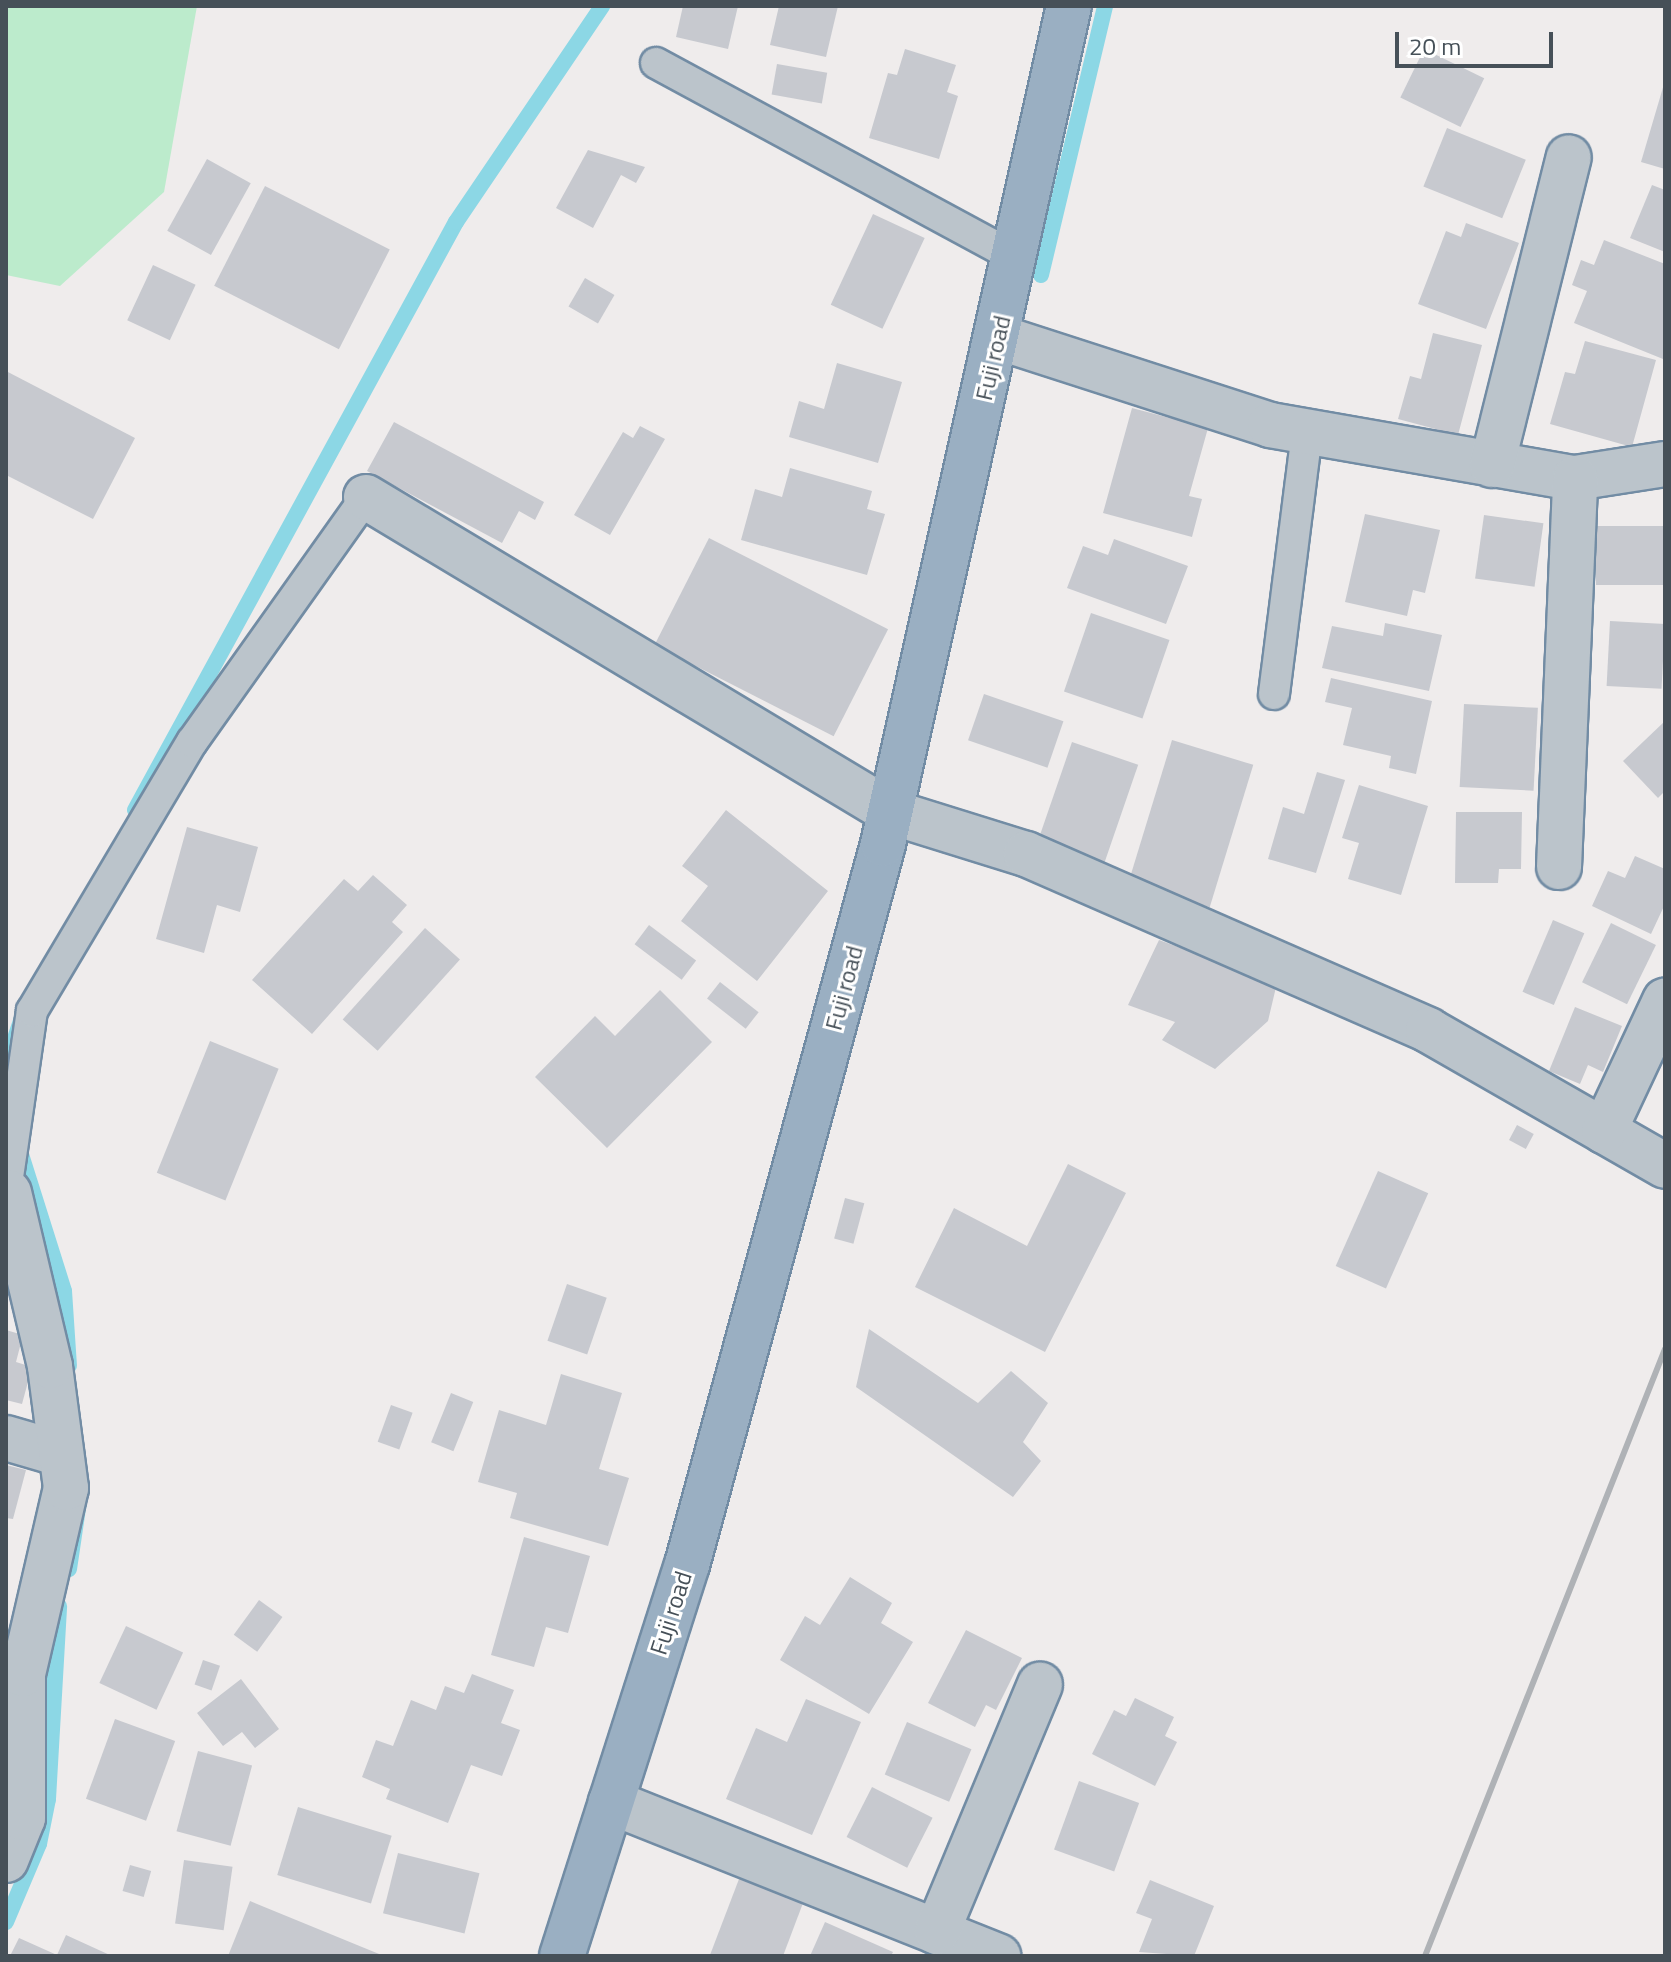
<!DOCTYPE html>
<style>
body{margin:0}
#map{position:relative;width:1671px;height:1962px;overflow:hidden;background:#efecec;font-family:"Titillium Web",sans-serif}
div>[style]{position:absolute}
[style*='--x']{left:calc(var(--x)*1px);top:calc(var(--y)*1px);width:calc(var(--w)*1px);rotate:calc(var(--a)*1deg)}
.green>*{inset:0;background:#bcebcc}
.stream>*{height:16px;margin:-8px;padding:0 8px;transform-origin:8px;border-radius:8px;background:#8cd7e5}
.building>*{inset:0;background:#c7c9cf;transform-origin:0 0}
.roads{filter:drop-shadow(2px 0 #728ca4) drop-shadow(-2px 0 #728ca4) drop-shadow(0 2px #728ca4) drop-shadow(0 -2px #728ca4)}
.service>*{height:30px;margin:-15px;padding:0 15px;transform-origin:15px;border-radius:15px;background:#bbc4cb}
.minor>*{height:44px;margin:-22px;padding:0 22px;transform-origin:22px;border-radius:22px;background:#bbc4cb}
.trunk>*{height:44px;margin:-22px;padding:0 22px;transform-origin:22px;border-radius:22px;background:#9aafc2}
.rail>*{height:6px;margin:-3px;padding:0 3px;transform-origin:3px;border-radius:3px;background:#afb2b6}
span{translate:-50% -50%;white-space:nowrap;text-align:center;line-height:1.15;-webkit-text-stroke:6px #fff;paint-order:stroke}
.street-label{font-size:24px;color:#465058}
.frame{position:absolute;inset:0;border:8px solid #465058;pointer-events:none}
.scale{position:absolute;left:1395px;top:32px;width:158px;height:36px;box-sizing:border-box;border:4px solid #465058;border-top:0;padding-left:10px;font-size:24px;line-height:28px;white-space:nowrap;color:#465058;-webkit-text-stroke:6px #fff;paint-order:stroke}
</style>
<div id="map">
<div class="green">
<div style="clip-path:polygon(6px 6px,197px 6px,164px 192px,60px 286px,6px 275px)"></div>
</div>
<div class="stream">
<div style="--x:1041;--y:275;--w:277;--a:-76.6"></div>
<div style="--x:135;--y:810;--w:670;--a:-61.37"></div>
<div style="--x:456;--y:222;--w:261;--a:-55.9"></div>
<div style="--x:6;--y:1065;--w:59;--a:-71.3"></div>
<div style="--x:18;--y:1145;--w:153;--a:72.5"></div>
<div style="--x:64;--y:1291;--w:75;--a:86.2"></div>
<div style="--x:69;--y:1569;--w:69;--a:-81.6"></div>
<div style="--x:6;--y:1922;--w:85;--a:-67.1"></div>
<div style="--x:39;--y:1844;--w:46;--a:-78.7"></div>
<div style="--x:48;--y:1799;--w:193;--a:-86.7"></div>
</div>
<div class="building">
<div style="clip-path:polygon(683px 6px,738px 6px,728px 49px,676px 37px)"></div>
<div style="clip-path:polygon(779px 6px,838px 6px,826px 57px,770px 45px)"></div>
<div style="clip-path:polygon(905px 49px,956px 65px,947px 92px,958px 96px,939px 159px,869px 138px,888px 73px,897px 75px)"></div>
<div style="left:1424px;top:49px;width:67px;height:54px;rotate:26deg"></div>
<div style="left:777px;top:64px;width:51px;height:31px;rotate:10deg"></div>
<div style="clip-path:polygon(1664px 84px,1665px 84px,1665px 169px,1641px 162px)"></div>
<div style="left:1447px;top:128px;width:85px;height:63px;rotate:22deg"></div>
<div style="clip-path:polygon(588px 150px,645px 167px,636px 183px,621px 175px,593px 228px,556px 208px)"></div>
<div style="left:207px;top:159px;width:50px;height:82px;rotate:29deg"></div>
<div style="clip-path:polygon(1652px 185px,1665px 190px,1665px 252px,1630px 238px)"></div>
<div style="left:265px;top:186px;width:140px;height:112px;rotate:27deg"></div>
<div style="left:873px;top:214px;width:57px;height:100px;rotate:25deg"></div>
<div style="clip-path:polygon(1466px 223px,1519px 243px,1486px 329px,1418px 304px,1446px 231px,1461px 237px)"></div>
<div style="clip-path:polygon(1604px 240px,1665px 264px,1663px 359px,1574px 323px,1587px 291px,1572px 285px,1581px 260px,1594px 265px)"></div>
<div style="left:153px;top:265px;width:47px;height:61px;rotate:25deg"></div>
<div style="left:585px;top:278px;width:34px;height:33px;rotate:30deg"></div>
<div style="clip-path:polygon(1433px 333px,1482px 345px,1458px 435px,1398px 419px,1410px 376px,1421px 379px)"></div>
<div style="clip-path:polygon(1585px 341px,1656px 360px,1632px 447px,1550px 424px,1565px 372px,1575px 374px)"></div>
<div style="clip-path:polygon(837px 363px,902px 382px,878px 463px,789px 437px,799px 401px,824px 409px)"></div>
<div style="clip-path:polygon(6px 371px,135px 438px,93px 519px,6px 475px)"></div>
<div style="clip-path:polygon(1132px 408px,1208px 428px,1189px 496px,1202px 499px,1192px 537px,1103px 513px)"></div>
<div style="clip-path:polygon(394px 422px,544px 502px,535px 520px,519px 511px,502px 543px,367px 471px)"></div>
<div style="clip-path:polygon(640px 426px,665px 439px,610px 535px,574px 515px,623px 432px,633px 438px)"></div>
<div style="clip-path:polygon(790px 468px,872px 491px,867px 509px,885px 514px,867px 575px,741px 540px,755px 489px,782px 497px)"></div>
<div style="clip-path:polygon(1365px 514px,1440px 530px,1425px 593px,1413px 590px,1407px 616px,1345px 602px)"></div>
<div style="left:1484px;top:515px;width:60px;height:64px;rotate:8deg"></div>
<div style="left:1596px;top:526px;width:69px;height:59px"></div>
<div style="left:709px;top:538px;width:201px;height:120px;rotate:27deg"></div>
<div style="clip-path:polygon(1114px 539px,1188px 566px,1166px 624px,1067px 588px,1083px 546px,1108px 555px)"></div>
<div style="left:1091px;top:613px;width:83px;height:83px;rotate:19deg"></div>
<div style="left:1610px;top:621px;width:55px;height:65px;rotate:3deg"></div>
<div style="clip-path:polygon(1385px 623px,1442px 635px,1429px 691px,1322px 668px,1332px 626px,1383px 636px)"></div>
<div style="clip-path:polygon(1331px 678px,1432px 701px,1416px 774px,1389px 768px,1391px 756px,1343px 745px,1352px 708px,1325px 702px)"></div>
<div style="left:984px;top:694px;width:84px;height:49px;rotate:19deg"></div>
<div style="left:1464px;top:704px;width:74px;height:83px;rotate:3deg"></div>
<div style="clip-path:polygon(1665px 721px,1665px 791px,1658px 798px,1623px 761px)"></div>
<div style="left:1172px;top:740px;width:85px;height:149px;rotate:17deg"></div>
<div style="left:1072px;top:742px;width:70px;height:106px;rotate:19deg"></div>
<div style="clip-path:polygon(1317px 772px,1345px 780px,1316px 873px,1268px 859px,1283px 807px,1304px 814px)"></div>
<div style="clip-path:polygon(1359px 785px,1428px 806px,1401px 895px,1348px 879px,1359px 843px,1342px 838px)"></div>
<div style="clip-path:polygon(726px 810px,828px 891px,757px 981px,681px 921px,708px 886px,682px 866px)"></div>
<div style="clip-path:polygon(1456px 812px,1522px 812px,1521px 869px,1499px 869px,1498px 883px,1455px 883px)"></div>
<div style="clip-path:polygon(187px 827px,258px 847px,240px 912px,217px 905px,204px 953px,156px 939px)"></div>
<div style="clip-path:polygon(1635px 856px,1665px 869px,1665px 904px,1651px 934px,1592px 906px,1608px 871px,1625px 878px)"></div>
<div style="clip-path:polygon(373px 875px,407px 905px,392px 922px,403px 932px,312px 1034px,252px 980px,344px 879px,358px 891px)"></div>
<div style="left:1553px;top:920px;width:34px;height:78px;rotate:23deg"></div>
<div style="left:1611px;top:923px;width:50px;height:66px;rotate:26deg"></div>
<div style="left:649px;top:925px;width:59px;height:24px;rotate:37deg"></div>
<div style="left:425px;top:928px;width:47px;height:123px;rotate:42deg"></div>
<div style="clip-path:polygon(1159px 940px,1277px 983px,1268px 1021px,1215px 1069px,1162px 1040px,1175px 1022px,1128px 1005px)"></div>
<div style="left:720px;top:982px;width:49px;height:21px;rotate:38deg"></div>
<div style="clip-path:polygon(660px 990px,712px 1042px,607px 1148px,535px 1077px,595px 1016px,615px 1036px)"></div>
<div style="clip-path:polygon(1575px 1007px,1622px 1026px,1603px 1072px,1588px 1065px,1580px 1084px,1549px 1071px)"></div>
<div style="left:210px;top:1041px;width:74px;height:142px;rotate:22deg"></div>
<div style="left:1517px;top:1125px;width:19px;height:17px;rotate:28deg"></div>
<div style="clip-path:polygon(1068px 1164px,1126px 1193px,1045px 1352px,915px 1287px,954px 1208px,1027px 1246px)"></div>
<div style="left:1378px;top:1171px;width:55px;height:104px;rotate:24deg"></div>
<div style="left:845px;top:1198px;width:20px;height:42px;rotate:15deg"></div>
<div style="left:567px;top:1284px;width:42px;height:60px;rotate:19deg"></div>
<div style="clip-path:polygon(869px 1329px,978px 1403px,1011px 1371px,1048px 1403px,1023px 1442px,1041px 1461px,1013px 1497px,856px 1387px)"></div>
<div style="clip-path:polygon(6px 1330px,23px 1335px,16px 1362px,32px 1367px,22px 1404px,6px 1400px)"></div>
<div style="clip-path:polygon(561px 1374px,622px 1393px,599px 1469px,629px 1478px,608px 1546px,510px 1518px,517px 1493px,478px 1482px,499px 1410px,546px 1425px)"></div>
<div style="left:451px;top:1393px;width:24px;height:53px;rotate:22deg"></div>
<div style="left:391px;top:1405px;width:23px;height:39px;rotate:20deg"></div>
<div style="clip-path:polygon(6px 1465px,26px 1470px,13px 1519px,6px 1518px)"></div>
<div style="clip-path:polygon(524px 1537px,590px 1556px,568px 1633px,546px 1627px,534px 1667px,491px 1655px)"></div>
<div style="clip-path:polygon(850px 1577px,892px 1603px,881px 1623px,913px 1642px,869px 1714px,780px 1660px,805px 1616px,820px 1625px)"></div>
<div style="left:259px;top:1600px;width:29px;height:43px;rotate:36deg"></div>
<div style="left:126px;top:1626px;width:63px;height:63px;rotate:25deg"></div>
<div style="clip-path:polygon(966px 1630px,1022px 1658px,996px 1710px,986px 1705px,975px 1727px,928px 1703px)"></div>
<div style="left:203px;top:1660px;width:18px;height:26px;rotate:19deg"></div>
<div style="clip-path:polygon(472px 1674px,514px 1690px,501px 1723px,520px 1730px,502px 1776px,471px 1765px,448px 1823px,386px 1799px,390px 1789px,362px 1777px,376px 1740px,393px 1746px,411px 1700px,436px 1710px,445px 1686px,464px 1693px)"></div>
<div style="clip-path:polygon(241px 1679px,279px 1729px,255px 1748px,242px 1732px,223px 1746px,197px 1713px)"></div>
<div style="clip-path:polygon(1135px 1698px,1174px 1717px,1165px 1736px,1177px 1742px,1155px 1786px,1092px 1754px,1114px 1710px,1126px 1716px)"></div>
<div style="clip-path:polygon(806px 1699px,861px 1722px,812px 1835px,726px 1799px,756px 1728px,787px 1742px)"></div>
<div style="left:115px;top:1719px;width:64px;height:85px;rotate:20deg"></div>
<div style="left:907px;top:1722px;width:70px;height:57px;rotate:23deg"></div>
<div style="left:198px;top:1751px;width:56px;height:83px;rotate:15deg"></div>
<div style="left:1079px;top:1781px;width:64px;height:73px;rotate:20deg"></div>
<div style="left:872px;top:1787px;width:68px;height:56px;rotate:27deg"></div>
<div style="left:298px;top:1807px;width:98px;height:71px;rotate:17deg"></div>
<div style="left:398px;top:1853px;width:84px;height:62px;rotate:14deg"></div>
<div style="left:184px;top:1860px;width:49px;height:64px;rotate:8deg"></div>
<div style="left:130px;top:1865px;width:22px;height:27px;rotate:16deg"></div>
<div style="clip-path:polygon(739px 1879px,803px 1903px,783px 1956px,710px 1955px)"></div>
<div style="clip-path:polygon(1150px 1880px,1214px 1906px,1194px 1956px,1139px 1952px,1152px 1919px,1136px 1913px)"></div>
<div style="clip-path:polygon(250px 1901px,384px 1956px,228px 1956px)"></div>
<div style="clip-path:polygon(825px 1922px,893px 1952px,891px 1956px,810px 1956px)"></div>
<div style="clip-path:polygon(66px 1935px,112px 1956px,10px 1956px,19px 1938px,57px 1955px)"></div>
</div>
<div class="roads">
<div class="service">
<div style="--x:656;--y:63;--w:409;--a:28.4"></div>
<div style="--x:1274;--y:694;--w:265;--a:-82.8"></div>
<div style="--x:6;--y:1191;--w:182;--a:-81.8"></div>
<div style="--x:32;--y:1011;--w:313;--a:-59.3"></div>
<div style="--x:192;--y:742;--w:301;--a:-54.6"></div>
</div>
<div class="minor">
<div style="--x:998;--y:337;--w:286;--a:17.9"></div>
<div style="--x:1270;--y:425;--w:310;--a:9.9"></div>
<div style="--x:1575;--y:478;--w:91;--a:-8.8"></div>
<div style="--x:1492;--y:465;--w:317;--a:-76"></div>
<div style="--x:366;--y:497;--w:612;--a:30.96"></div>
<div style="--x:891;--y:812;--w:141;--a:17.3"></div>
<div style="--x:1026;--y:854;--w:439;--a:23.6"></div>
<div style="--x:1428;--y:1030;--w:273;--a:29.8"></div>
<div style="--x:1559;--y:867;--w:389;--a:-87.6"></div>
<div style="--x:1604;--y:1131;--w:144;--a:-64.9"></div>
<div style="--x:6;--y:1438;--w:57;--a:16.2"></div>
<div style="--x:611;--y:1802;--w:417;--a:21.7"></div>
<div style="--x:6;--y:1860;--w:45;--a:-68"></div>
<div style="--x:23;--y:1818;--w:144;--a:-90"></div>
<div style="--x:23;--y:1674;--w:191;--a:-77"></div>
<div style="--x:66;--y:1488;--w:123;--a:-97.5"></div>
<div style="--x:50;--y:1366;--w:178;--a:-103.3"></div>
<div style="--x:937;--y:1932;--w:268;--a:-67.4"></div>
</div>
<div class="trunk">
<div style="--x:562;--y:1956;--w:410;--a:-72.3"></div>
<div style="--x:687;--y:1565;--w:747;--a:-74.79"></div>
<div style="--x:883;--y:844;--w:858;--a:-77.49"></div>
</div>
</div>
<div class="rail">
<div style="--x:1425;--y:1956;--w:653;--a:-68.43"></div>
</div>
<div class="street-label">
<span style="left:993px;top:358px;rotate:-77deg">Fuji road</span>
<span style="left:844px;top:988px;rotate:-75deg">Fuji road</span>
<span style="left:671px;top:1613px;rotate:-72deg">Fuji road</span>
</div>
<div class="frame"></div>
<div class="scale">20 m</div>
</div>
